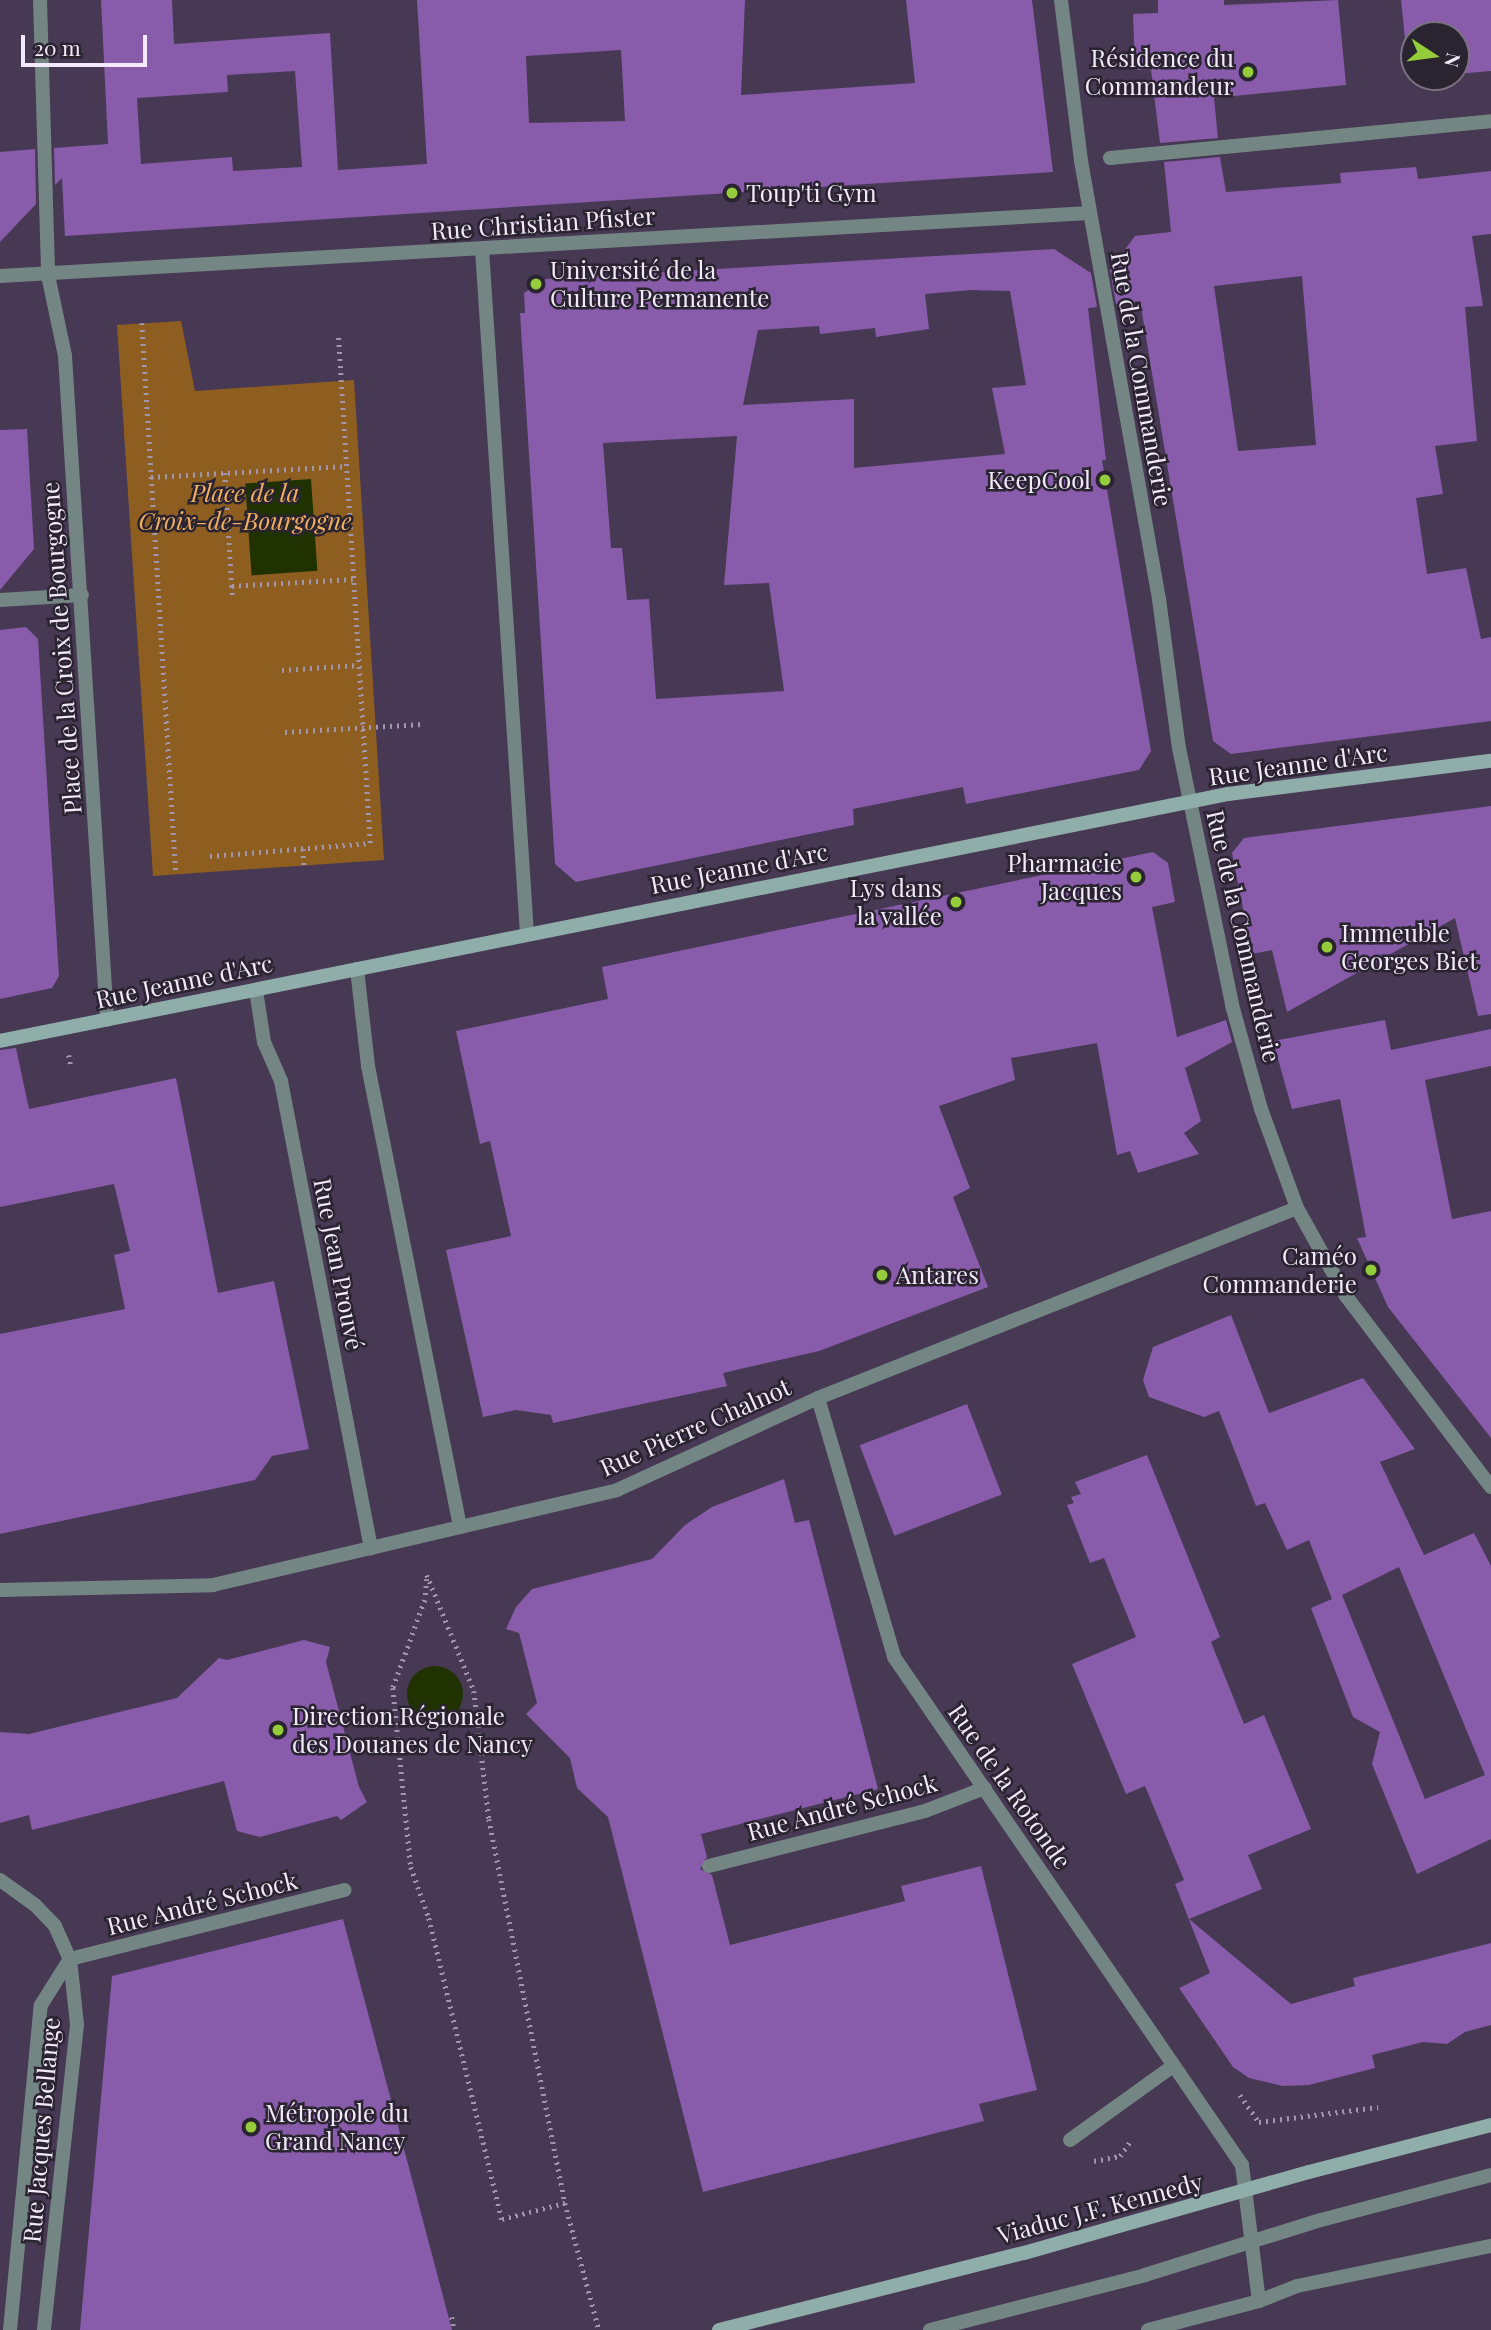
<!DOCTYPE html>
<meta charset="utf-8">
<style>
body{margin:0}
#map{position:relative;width:1491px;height:2330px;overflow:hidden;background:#473854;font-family:"Playfair Display",serif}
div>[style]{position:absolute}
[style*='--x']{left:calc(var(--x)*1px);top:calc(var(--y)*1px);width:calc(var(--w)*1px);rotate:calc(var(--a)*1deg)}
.green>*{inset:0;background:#8e5e21}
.water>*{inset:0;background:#1f3200;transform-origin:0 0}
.round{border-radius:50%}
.building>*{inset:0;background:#885cab;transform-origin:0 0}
.path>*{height:4.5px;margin-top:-2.25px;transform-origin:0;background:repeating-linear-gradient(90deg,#a296ad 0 2px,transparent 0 7px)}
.service>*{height:14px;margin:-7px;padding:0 7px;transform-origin:7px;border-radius:7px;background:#738684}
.pedestrian>*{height:14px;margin:-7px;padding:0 7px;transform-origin:7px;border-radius:7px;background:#738684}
.minor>*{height:14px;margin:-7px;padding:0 7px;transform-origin:7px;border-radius:7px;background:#738684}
.secondary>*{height:14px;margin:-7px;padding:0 7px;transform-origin:7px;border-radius:7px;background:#8faeaa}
.service-bridge>*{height:14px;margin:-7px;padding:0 7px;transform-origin:7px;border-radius:7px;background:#738684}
.secondary-bridge>*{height:14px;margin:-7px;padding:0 7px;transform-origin:7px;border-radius:7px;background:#8faeaa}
.dots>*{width:19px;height:19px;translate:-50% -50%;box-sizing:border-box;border:4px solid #2a2330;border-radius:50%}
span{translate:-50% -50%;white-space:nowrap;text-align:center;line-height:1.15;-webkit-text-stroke:5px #2a2330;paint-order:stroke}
.poi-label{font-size:24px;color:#f2e9fb}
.right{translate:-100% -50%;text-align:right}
.left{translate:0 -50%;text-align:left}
.street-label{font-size:24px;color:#f2e9fb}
.park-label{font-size:24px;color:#f3af60;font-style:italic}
.north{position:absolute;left:1400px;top:21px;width:70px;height:70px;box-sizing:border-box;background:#2a2330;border:2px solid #7a7281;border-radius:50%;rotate:103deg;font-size:19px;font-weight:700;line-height:28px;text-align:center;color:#f2e9fb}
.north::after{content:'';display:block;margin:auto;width:24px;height:32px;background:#94cc3c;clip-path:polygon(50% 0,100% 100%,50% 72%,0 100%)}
.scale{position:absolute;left:21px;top:35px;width:126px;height:32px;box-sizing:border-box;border:4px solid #f2e9fb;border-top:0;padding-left:9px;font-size:21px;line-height:24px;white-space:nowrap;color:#f2e9fb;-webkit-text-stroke:5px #2a2330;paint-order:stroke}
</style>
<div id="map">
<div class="green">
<div style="clip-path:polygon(181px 321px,195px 391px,354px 380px,384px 860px,153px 876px,117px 325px)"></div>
</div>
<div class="water">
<div style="left:311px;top:479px;width:92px;height:66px;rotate:86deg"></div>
<div class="round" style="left:407px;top:1666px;width:56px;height:56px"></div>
</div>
<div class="building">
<div style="clip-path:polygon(evenodd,101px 0,172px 0,174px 44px,330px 33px,338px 170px,427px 164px,417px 0,745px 0,741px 95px,915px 83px,906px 0,1032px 0,1053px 172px,65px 236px,62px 178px,55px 185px,54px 148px,108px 144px,101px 0,621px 50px,625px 121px,529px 123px,526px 56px,621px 50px,101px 0,295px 71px,302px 167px,233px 171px,232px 157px,141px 164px,137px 98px,228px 92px,227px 75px,295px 71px)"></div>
<div style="clip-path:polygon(1158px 0,1224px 0,1224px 5px,1338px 0,1346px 85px,1214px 98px,1218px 138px,1160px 143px,1151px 70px,1135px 70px,1133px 14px,1158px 13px)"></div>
<div style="clip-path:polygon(1401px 0,1491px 0,1491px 71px,1456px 74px,1456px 35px,1414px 35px,1414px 77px,1422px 77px,1409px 78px)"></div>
<div style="clip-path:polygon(35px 149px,36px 204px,0 242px,0 152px)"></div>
<div style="clip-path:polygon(evenodd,1220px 157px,1226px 192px,1341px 183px,1340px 173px,1416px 167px,1418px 179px,1491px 171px,1491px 234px,1472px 236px,1483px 306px,1465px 307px,1477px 441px,1435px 446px,1443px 494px,1416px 498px,1427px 574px,1466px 568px,1481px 639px,1491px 637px,1491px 721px,1231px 754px,1213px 741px,1140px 301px,1116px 304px,1110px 270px,1135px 236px,1171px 232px,1164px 162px,1220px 157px,1302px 276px,1316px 445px,1238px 451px,1214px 286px,1302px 276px)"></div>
<div style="clip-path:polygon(evenodd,1054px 249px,1091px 273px,1097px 307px,1088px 308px,1106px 460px,1102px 460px,1151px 751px,1139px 770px,966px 804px,963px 787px,853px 809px,854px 825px,576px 882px,555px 864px,520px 313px,525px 313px,524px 293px,546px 279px,1054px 249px,971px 290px,1010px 291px,1026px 385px,992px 388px,1005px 454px,854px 468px,854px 399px,743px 405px,758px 330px,819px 326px,820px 334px,875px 328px,876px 337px,929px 329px,925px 294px,971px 290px,1054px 249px,737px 436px,724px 585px,769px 583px,784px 691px,656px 699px,649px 599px,627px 600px,622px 548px,611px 548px,603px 443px,737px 436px)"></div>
<div style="clip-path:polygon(27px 429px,34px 549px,0 590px,0 430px)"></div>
<div style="clip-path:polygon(26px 627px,38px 639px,59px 976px,52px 988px,0 999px,0 630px)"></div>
<div style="clip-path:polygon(1491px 806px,1491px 1014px,1478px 1016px,1455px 918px,1287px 1012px,1272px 950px,1252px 954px,1232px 853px,1244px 838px)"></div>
<div style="clip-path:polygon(1153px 852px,1168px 863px,1175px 902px,1152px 907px,1177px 1037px,1226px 1020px,1232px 1042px,1185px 1068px,1201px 1121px,1184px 1133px,1199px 1154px,1138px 1173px,1130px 1151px,1117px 1155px,1097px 1043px,1011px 1058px,1015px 1080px,939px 1106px,970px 1188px,953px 1197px,988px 1287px,819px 1351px,723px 1373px,727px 1386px,553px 1423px,551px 1415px,516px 1410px,483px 1417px,446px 1250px,511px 1236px,490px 1141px,480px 1144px,456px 1031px,608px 999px,602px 967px)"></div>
<div style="clip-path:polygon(1385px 1020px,1391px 1050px,1491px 1029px,1491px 1066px,1425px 1080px,1452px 1219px,1491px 1211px,1491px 1438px,1388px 1307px,1357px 1238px,1366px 1237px,1340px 1099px,1292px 1109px,1273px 1041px)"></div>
<div style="clip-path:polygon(16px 1048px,29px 1109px,176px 1078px,218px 1293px,274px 1281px,309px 1449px,272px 1456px,255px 1480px,0 1534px,0 1334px,125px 1309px,114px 1255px,130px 1251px,114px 1184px,0 1207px,0 1050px)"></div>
<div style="clip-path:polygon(evenodd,1231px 1315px,1269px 1413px,1363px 1378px,1415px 1449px,1380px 1462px,1424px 1555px,1474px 1533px,1491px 1566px,1491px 1839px,1417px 1874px,1372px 1764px,1380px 1732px,1353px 1717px,1311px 1608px,1332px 1599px,1309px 1540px,1287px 1550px,1265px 1503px,1256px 1506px,1219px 1411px,1204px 1417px,1149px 1397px,1143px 1380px,1153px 1347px,1231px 1315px,1399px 1567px,1485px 1775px,1425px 1799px,1342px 1595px,1399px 1567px)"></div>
<div style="left:967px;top:1404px;width:97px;height:115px;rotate:69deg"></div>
<div style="clip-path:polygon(1147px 1455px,1220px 1637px,1211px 1642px,1244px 1724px,1264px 1715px,1311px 1829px,1248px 1855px,1262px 1889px,1189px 1919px,1291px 2004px,1355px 1986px,1353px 1978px,1491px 1943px,1491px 2025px,1465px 2032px,1447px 2044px,1423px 2042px,1372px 2055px,1375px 2068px,1309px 2085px,1283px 2086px,1249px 2078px,1233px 2067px,1179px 1988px,1210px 1973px,1175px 1884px,1184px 1880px,1145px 1786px,1126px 1794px,1072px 1664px,1136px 1637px,1104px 1558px,1090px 1563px,1067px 1505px,1074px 1503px,1071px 1497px,1081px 1494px,1075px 1482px)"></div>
<div style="clip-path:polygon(784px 1479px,795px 1523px,809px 1520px,878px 1789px,701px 1834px,707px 1857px,700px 1869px,712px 1875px,730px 1945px,905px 1901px,901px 1886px,981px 1866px,1037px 2090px,979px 2104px,984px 2121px,703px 2192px,608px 1817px,577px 1788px,570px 1758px,526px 1714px,537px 1703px,519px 1633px,506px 1629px,516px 1607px,532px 1589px,652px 1559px,685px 1525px,712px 1507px)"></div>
<div style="clip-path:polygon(304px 1640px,330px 1647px,326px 1662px,359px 1787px,367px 1802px,341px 1820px,337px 1816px,260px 1837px,237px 1831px,224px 1781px,32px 1830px,29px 1815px,0 1823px,0 1732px,29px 1734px,177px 1698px,219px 1658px,227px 1660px)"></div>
<div style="clip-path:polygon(343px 1919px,452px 2330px,80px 2330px,112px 1976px)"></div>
</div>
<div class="path">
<div style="--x:142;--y:323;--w:552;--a:86.47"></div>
<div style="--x:225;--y:473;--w:113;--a:86.5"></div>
<div style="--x:232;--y:586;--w:121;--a:-3.3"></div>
<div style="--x:151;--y:477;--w:196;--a:-3.2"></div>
<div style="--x:232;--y:586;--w:13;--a:86"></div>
<div style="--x:282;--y:670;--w:76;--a:-3.8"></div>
<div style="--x:285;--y:732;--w:138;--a:-3.3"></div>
<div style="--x:303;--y:849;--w:16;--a:86"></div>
<div style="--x:210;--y:856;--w:161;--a:-4.6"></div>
<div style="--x:370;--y:843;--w:511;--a:-93.59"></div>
<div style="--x:69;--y:1055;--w:13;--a:81"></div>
<div style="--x:427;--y:1575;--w:125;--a:67.9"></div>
<div style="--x:474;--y:1691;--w:129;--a:83.3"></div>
<div style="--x:489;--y:1819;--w:391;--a:78.8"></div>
<div style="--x:565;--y:2203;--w:131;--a:75"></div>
<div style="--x:427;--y:1579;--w:21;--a:95"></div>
<div style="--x:425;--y:1600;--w:94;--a:110"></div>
<div style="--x:393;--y:1688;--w:180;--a:84.3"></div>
<div style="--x:411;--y:1867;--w:54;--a:70.6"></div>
<div style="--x:429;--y:1918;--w:310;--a:76.4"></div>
<div style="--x:502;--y:2219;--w:65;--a:-14.3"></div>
<div style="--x:1240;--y:2095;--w:33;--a:55"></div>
<div style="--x:1259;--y:2122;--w:120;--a:-7.2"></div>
<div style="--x:1094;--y:2161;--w:26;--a:-11"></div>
<div style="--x:1120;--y:2156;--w:19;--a:-55"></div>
<div style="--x:452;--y:2317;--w:13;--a:81"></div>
</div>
<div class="service">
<div style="--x:1070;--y:2140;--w:127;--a:-35.7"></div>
<div style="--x:1242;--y:2165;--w:137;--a:82.9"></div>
<div style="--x:1321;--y:2220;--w:176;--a:-14.8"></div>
<div style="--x:10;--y:2330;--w:326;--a:-84.6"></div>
<div style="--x:41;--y:2005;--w:54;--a:-57.8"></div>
<div style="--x:1148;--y:2330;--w:115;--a:-14.6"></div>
<div style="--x:1259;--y:2301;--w:41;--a:-21.5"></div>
<div style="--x:1297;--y:2286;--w:198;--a:-11.7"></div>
</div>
<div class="pedestrian">
<div style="--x:1110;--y:158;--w:383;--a:-5.5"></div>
</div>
<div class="minor">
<div style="--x:40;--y:0;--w:275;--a:88.3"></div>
<div style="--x:48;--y:275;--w:83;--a:78.1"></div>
<div style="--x:65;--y:356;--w:665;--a:86.38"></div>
<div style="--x:1061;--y:0;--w:162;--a:82.9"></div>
<div style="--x:1081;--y:161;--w:445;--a:79.9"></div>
<div style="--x:1159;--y:599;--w:150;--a:82.4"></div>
<div style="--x:1179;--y:748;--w:262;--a:78.3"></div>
<div style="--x:1232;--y:1005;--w:108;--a:74.4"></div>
<div style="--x:1261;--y:1109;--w:105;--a:70"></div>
<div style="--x:1297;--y:1208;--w:101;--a:60.9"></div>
<div style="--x:1346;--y:1296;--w:240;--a:52.8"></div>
<div style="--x:482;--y:249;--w:686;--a:86.24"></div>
<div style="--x:0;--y:276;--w:1091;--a:-3.31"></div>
<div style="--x:0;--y:600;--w:82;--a:-3.5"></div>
<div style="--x:357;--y:969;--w:98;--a:83.5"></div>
<div style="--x:368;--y:1066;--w:470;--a:78.7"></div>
<div style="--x:256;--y:990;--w:53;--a:81.3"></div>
<div style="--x:264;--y:1042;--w:43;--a:66.4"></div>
<div style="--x:281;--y:1081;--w:476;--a:79.1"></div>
<div style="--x:818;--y:1398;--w:270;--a:73.6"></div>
<div style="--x:894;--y:1657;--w:616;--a:55.59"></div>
<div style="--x:0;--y:1590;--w:213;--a:-1.3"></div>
<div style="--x:213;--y:1585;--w:415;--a:-13.2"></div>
<div style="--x:617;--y:1490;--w:221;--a:-24.6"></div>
<div style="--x:818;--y:1398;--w:515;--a:-21.64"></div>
<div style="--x:709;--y:1866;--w:223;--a:-14.3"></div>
<div style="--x:925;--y:1811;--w:64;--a:-21"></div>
<div style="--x:0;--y:1880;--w:43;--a:35.5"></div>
<div style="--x:35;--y:1905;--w:29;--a:46"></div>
<div style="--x:55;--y:1926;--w:36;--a:66"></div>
<div style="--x:70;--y:1959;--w:66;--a:83.9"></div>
<div style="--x:77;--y:2025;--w:307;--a:96.2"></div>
<div style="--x:70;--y:1959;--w:283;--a:-14.1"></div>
</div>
<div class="secondary">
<div style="--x:0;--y:1041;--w:1253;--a:-11.37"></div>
<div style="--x:1228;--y:794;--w:265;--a:-7.2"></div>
<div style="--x:1309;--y:2172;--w:188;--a:-14.5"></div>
<div style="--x:719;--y:2330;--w:315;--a:-14.2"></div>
</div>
<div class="service-bridge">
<div style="--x:930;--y:2330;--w:222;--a:-14.3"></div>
<div style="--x:1145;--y:2275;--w:184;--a:-17.4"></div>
</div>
<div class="secondary-bridge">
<div style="--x:1024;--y:2253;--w:296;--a:-15.9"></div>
</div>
<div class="dots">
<div style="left:1248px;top:72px;background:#94cc3c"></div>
<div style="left:732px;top:193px;background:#94cc3c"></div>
<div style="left:536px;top:284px;background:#94cc3c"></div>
<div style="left:1105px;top:480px;background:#94cc3c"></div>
<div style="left:1136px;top:877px;background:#94cc3c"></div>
<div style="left:956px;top:902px;background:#94cc3c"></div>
<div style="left:1327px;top:947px;background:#94cc3c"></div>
<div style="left:1371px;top:1270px;background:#94cc3c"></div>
<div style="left:882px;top:1275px;background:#94cc3c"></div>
<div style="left:278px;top:1730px;background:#94cc3c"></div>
<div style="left:251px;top:2127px;background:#94cc3c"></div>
</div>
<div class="poi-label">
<span class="right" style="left:1234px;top:72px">Résidence du<br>Commandeur</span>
<span class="left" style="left:746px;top:193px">Toup'ti Gym</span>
<span class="left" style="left:550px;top:284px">Université de la<br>Culture Permanente</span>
<span class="right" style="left:1091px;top:480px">KeepCool</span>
<span class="right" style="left:1122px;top:877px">Pharmacie<br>Jacques</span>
<span class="right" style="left:942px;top:902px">Lys dans<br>la vallée</span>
<span class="left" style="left:1341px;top:947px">Immeuble<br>Georges Biet</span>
<span class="right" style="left:1357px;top:1270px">Caméo<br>Commanderie</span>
<span class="left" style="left:896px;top:1275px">Antares</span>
<span class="left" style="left:292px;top:1730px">Direction Régionale<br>des Douanes de Nancy</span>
<span class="left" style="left:265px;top:2127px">Métropole du<br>Grand Nancy</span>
</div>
<div class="street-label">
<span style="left:543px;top:223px;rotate:-4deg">Rue Christian Pfister</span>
<span style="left:1142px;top:379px;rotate:80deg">Rue de la Commanderie</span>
<span style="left:61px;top:648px;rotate:-94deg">Place de la Croix de Bourgogne</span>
<span style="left:1298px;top:764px;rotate:-8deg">Rue Jeanne d'Arc</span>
<span style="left:739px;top:868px;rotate:-11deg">Rue Jeanne d'Arc</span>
<span style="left:1244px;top:936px;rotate:77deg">Rue de la Commanderie</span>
<span style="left:184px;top:981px;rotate:-12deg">Rue Jeanne d'Arc</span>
<span style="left:339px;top:1264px;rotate:79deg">Rue Jean Prouvé</span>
<span style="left:695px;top:1427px;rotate:-24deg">Rue Pierre Chalnot</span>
<span style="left:1010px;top:1786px;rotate:55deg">Rue de la Rotonde</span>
<span style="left:842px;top:1807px;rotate:-15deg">Rue André Schock</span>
<span style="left:202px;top:1903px;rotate:-14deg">Rue André Schock</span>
<span style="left:41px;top:2130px;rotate:-85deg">Rue Jacques Bellange</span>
<span style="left:1100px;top:2208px;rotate:-15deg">Viaduc J.F. Kennedy</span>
</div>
<div class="park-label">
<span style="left:245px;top:507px">Place de la<br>Croix-de-Bourgogne</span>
</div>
<div class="north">N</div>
<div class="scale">20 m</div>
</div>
